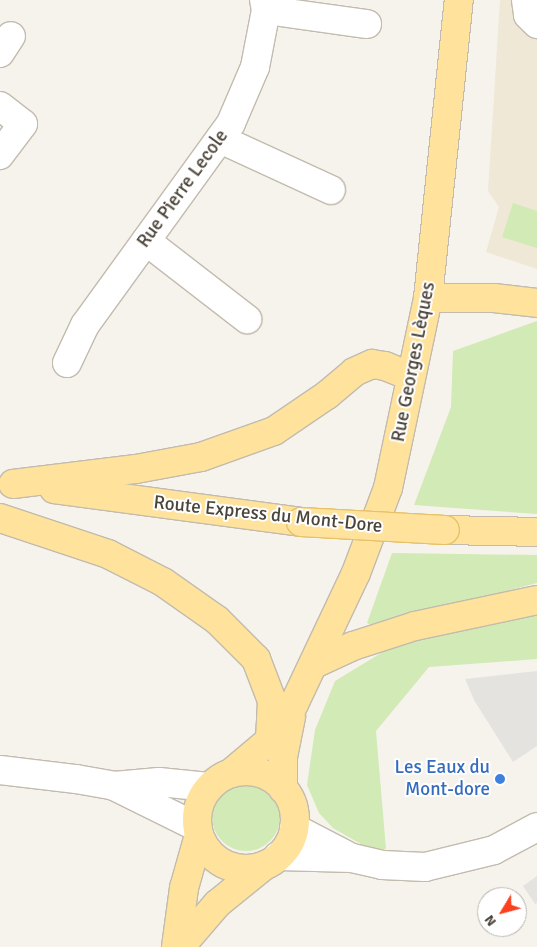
<!DOCTYPE html>
<meta charset="utf-8">
<style>
body{margin:0}
#map{position:relative;width:537px;height:947px;overflow:hidden;background:#f6f3ec;font-family:Signika,sans-serif}
div>[style]{position:absolute}
[style*='--x']{left:calc(var(--x)*1px);top:calc(var(--y)*1px);width:calc(var(--w)*1px);rotate:calc(var(--a)*1deg)}
.education>*{inset:0;background:#efe8d6}
.green>*{inset:0;background:#d2eab5}
.round{border-radius:50%}
.parking>*{inset:0;background:#e5e3e0}
.roads{filter:drop-shadow(1px 0 #c2bbae) drop-shadow(-1px 0 #c2bbae) drop-shadow(0 1px #c2bbae) drop-shadow(0 -1px #c2bbae)}
.minor>*{height:28px;margin:-14px;padding:0 14px;transform-origin:14px;border-radius:14px;background:#fff}
.major>*{height:28px;margin:-14px;padding:0 14px;transform-origin:14px;border-radius:14px;background:#ffe39c}
.major>.ring{margin:-14px;padding:0;box-sizing:content-box;background:none;border:28px solid #ffe39c;border-radius:50%}
.bridges{filter:drop-shadow(1px 0 #e6c16a) drop-shadow(-1px 0 #e6c16a) drop-shadow(0 1px #e6c16a) drop-shadow(0 -1px #e6c16a)}
.major-bridge>*{height:28px;margin:-14px;padding:0 14px;transform-origin:14px;border-radius:14px;background:#ffe39c}
.dots>*{width:14px;height:14px;translate:-50% -50%;box-sizing:border-box;border:2px solid #fff;border-radius:50%}
span{translate:-50% -50%;white-space:nowrap;text-align:center;line-height:1.15;-webkit-text-stroke:4px #fff;paint-order:stroke}
.street-label{font-size:19px;color:#4b4439}
.shop-label{font-size:19px;color:#366cbe}
.right{translate:-100% -50%;text-align:right}
.north{position:absolute;left:477px;top:887px;width:50px;height:50px;box-sizing:border-box;background:#fff;border:1px solid #b7b4b0;border-radius:50%;rotate:233deg;font-size:14px;font-weight:700;line-height:20px;text-align:center;color:#4b4439}
.north::after{content:'';display:block;margin:auto;width:18px;height:22px;background:#fc3f1d;clip-path:polygon(50% 0,100% 100%,50% 72%,0 100%)}
</style>
<div id="map">
<div class="education">
<div style="clip-path:polygon(500px 0,537px 0,537px 269px,486px 252px,499px 207px,488px 191px)"></div>
</div>
<div class="green">
<div style="clip-path:polygon(513px 203px,537px 211px,537px 248px,502px 237px)"></div>
<div style="clip-path:polygon(537px 321px,537px 514px,414px 505px,451px 407px,453px 351px)"></div>
<div style="clip-path:polygon(392px 553px,537px 555px,537px 583px,406px 618px,378px 629px,367px 623px)"></div>
<div style="clip-path:polygon(537px 605px,537px 659px,429px 667px,376px 731px,386px 849px,371px 850px,333px 828px,319px 813px,307px 785px,315px 730px,335px 681px,391px 647px)"></div>
<div class="round" style="left:212px;top:783px;width:68px;height:68px"></div>
</div>
<div class="parking">
<div style="clip-path:polygon(537px 671px,537px 746px,513px 762px,474px 700px,465px 679px)"></div>
<div style="clip-path:polygon(537px 876px,537px 903px,535px 904px,523px 886px)"></div>
</div>
<div class="roads">
<div class="minor">
<div style="--x:526;--y:0;--w:15;--a:82"></div>
<div style="--x:528;--y:15;--w:13;--a:45"></div>
<div style="--x:266;--y:10;--w:102;--a:7.9"></div>
<div style="--x:0;--y:53;--w:20;--a:-57"></div>
<div style="--x:0;--y:106;--w:29;--a:38"></div>
<div style="--x:23;--y:124;--w:39;--a:127"></div>
<div style="--x:220;--y:139;--w:122;--a:24.7"></div>
<div style="--x:146;--y:241;--w:128;--a:37.7"></div>
<div style="--x:67;--y:363;--w:42;--a:-64.7"></div>
<div style="--x:85;--y:325;--w:249;--a:-54.1"></div>
<div style="--x:231;--y:123;--w:61;--a:-66.8"></div>
<div style="--x:255;--y:67;--w:58;--a:-79.1"></div>
<div style="--x:266;--y:10;--w:10;--a:-101"></div>
<div style="--x:0;--y:770;--w:77;--a:6.8"></div>
<div style="--x:76;--y:779;--w:39;--a:10"></div>
<div style="--x:114;--y:786;--w:93;--a:26.3"></div>
<div style="--x:114;--y:786;--w:45;--a:-5.1"></div>
<div style="--x:159;--y:782;--w:50;--a:5.7"></div>
<div style="--x:294;--y:828;--w:59;--a:27.4"></div>
<div style="--x:278;--y:856;--w:74;--a:1.5"></div>
<div style="--x:352;--y:858;--w:31;--a:13"></div>
<div style="--x:382;--y:865;--w:43;--a:2.7"></div>
<div style="--x:425;--y:867;--w:71;--a:-13.8"></div>
<div style="--x:494;--y:850;--w:49;--a:-28.1"></div>
</div>
<div class="major">
<div style="--x:428;--y:298;--w:66;--a:0"></div>
<div style="--x:494;--y:298;--w:43;--a:6.6"></div>
<div style="--x:13;--y:484;--w:124;--a:-7"></div>
<div style="--x:136;--y:469;--w:66;--a:-10.5"></div>
<div style="--x:201;--y:457;--w:77;--a:-19.6"></div>
<div style="--x:274;--y:431;--w:64;--a:-34.2"></div>
<div style="--x:327;--y:395;--w:35;--a:-40"></div>
<div style="--x:354;--y:372;--w:20;--a:-24"></div>
<div style="--x:372;--y:364;--w:13;--a:9"></div>
<div style="--x:385;--y:366;--w:27;--a:22"></div>
<div style="--x:54;--y:489;--w:249;--a:7.6"></div>
<div style="--x:0;--y:518;--w:114;--a:18.4"></div>
<div style="--x:108;--y:554;--w:62;--a:27"></div>
<div style="--x:163;--y:582;--w:66;--a:35.1"></div>
<div style="--x:217;--y:620;--w:55;--a:45"></div>
<div style="--x:256;--y:659;--w:45;--a:69.1"></div>
<div style="--x:272;--y:701;--w:39;--a:93"></div>
<div style="--x:445;--y:530;--w:92;--a:1.2"></div>
<div style="--x:314;--y:664;--w:43;--a:-24.8"></div>
<div style="--x:353;--y:646;--w:65;--a:-17.9"></div>
<div style="--x:415;--y:626;--w:125;--a:-12"></div>
<div class="ring" style="left:197px;top:771px;width:70px;height:70px"></div>
<div style="--x:231;--y:773;--w:51;--a:-40.2"></div>
<div style="--x:270;--y:740;--w:43;--a:-56.3"></div>
<div style="--x:294;--y:704;--w:145;--a:-64.7"></div>
<div style="--x:356;--y:573;--w:91;--a:-69.4"></div>
<div style="--x:388;--y:488;--w:194;--a:-78.1"></div>
<div style="--x:428;--y:298;--w:300;--a:-84.1"></div>
<div style="--x:283;--y:789;--w:32;--a:-90"></div>
<div style="--x:283;--y:757;--w:41;--a:-78.7"></div>
<div style="--x:176;--y:947;--w:60;--a:-82.3"></div>
<div style="--x:184;--y:888;--w:55;--a:-74.2"></div>
<div style="--x:180;--y:947;--w:57;--a:-49.3"></div>
<div style="--x:217;--y:904;--w:62;--a:-39.1"></div>
</div>
</div>
<div class="bridges">
<div class="major-bridge">
<div style="--x:301;--y:522;--w:144;--a:3.2"></div>
</div>
</div>
<div class="dots">
<div style="left:500px;top:779px;background:#3f7fe0"></div>
</div>
<div class="street-label">
<span style="left:183px;top:189px;rotate:-54deg">Rue Pierre Lecole</span>
<span style="left:414px;top:362px;rotate:-79deg">Rue Georges Lèques</span>
<span style="left:268px;top:515px;rotate:6deg">Route Express du Mont-Dore</span>
</div>
<div class="shop-label">
<span class="right" style="left:490px;top:779px">Les Eaux du<br>Mont-dore</span>
</div>
<div class="north">N</div>
</div>
